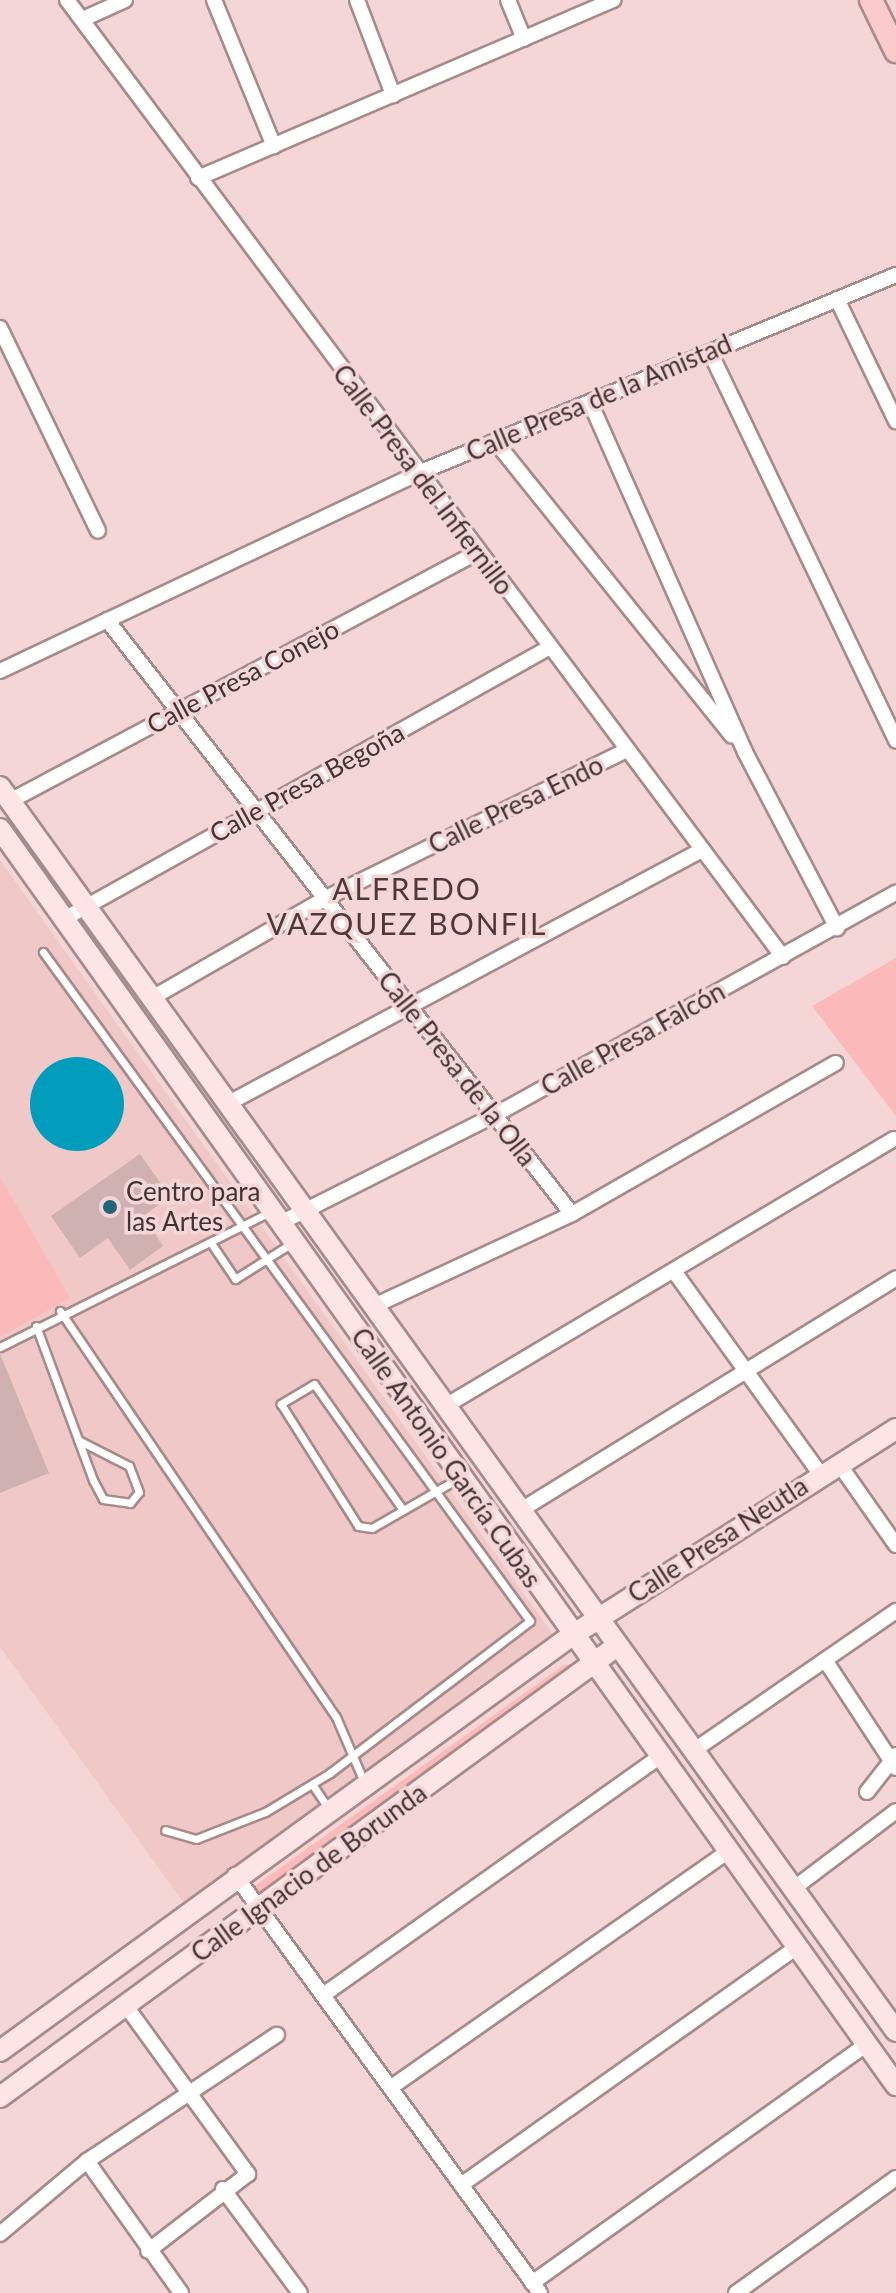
<!DOCTYPE html>
<meta charset="utf-8">
<style>
body{margin:0}
#map{position:relative;width:896px;height:2293px;overflow:hidden;background:#f5d6d6;font-family:Lato,sans-serif}
div>[style]{position:absolute}
[style*='--x']{left:calc(var(--x)*1px);top:calc(var(--y)*1px);width:calc(var(--w)*1px);rotate:calc(var(--a)*1deg)}
.built>*{inset:0;background:#efc8c7}
.green>*{inset:0;background:#fcb9b9}
.water>*{inset:0;background:#029dbc}
.round{border-radius:50%}
.building>*{inset:0;background:#ceb1b0}
.roads{filter:drop-shadow(2px 0 #a78b8b) drop-shadow(-2px 0 #a78b8b) drop-shadow(0 2px #a78b8b) drop-shadow(0 -2px #a78b8b)}
.lane>*{height:7px;margin:-3.5px;padding:0 3.5px;transform-origin:3.5px;border-radius:3.5px;background:#fff}
.street>*{height:14px;margin:-7px;padding:0 7px;transform-origin:7px;border-radius:7px;background:#fff}
.secondary>*{height:20px;margin:-10px;padding:0 10px;transform-origin:10px;border-radius:10px;background:#fde5e5}
.primary>*{height:22px;margin:-11px;padding:0 11px;transform-origin:11px;border-radius:11px;background:#fbcbcb}
.dots>*{width:22px;height:22px;translate:-50% -50%;box-sizing:border-box;border:4px solid #f5d6d6;border-radius:50%}
span{translate:-50% -50%;white-space:nowrap;text-align:center;line-height:1.15;-webkit-text-stroke:7px #f5d6d6;paint-order:stroke}
.street-label{font-size:26px;color:#403434}
.poi-label{font-size:26px;color:#403434}
.left{translate:0 -50%;text-align:left}
.quarter-label{font-size:30px;color:#4f3838;letter-spacing:2px}
</style>
<div id="map">
<div class="built">
<div style="clip-path:polygon(0 860px,554px 1636px,183px 1902px,0 1647px)"></div>
</div>
<div class="green">
<div style="clip-path:polygon(896px 958px,896px 1116px,812px 1006px)"></div>
<div style="clip-path:polygon(0 1177px,70px 1298px,0 1337px)"></div>
<div style="clip-path:polygon(577px 1663px,258px 1897px,249px 1890px,564px 1665px)"></div>
</div>
<div class="water">
<div class="round" style="left:30px;top:1057px;width:94px;height:94px"></div>
</div>
<div class="building">
<div style="clip-path:polygon(140px 1154px,170px 1197px,143px 1216px,163px 1246px,130px 1270px,108px 1238px,80px 1258px,51px 1216px)"></div>
<div style="clip-path:polygon(0 1354px,49px 1473px,0 1493px)"></div>
</div>
<div class="roads">
<div class="lane">
<div style="--x:43;--y:952;--w:827;--a:53.95"></div>
<div style="--x:530;--y:1621;--w:251;--a:142.8"></div>
<div style="--x:330;--y:1773;--w:76;--a:149"></div>
<div style="--x:265;--y:1812;--w:74;--a:158.6"></div>
<div style="--x:196;--y:1839;--w:32;--a:-164"></div>
<div style="--x:213;--y:1246;--w:40;--a:56"></div>
<div style="--x:235;--y:1279;--w:67;--a:-32.3"></div>
<div style="--x:60;--y:1311;--w:491;--a:55.8"></div>
<div style="--x:336;--y:1717;--w:71;--a:66.7"></div>
<div style="--x:36;--y:1326;--w:164;--a:69.7"></div>
<div style="--x:93;--y:1480;--w:21;--a:62"></div>
<div style="--x:103;--y:1499;--w:27;--a:8"></div>
<div style="--x:130;--y:1503;--w:14;--a:-51"></div>
<div style="--x:139;--y:1492;--w:28;--a:-111"></div>
<div style="--x:129;--y:1466;--w:57;--a:-153"></div>
<div style="--x:0;--y:1347;--w:302;--a:-26.6"></div>
<div style="--x:403;--y:1510;--w:154;--a:-125.2"></div>
<div style="--x:314;--y:1384;--w:39;--a:149"></div>
<div style="--x:281;--y:1404;--w:144;--a:57.7"></div>
<div style="--x:358;--y:1526;--w:14;--a:8"></div>
<div style="--x:372;--y:1528;--w:100;--a:-29.9"></div>
<div style="--x:312;--y:1784;--w:30;--a:56"></div>
</div>
<div class="street">
<div style="--x:67;--y:0;--w:1195;--a:53.2"></div>
<div style="--x:214;--y:0;--w:158;--a:67.7"></div>
<div style="--x:357;--y:0;--w:102;--a:69.2"></div>
<div style="--x:508;--y:0;--w:42;--a:67.7"></div>
<div style="--x:83;--y:19;--w:46;--a:-24.3"></div>
<div style="--x:198;--y:178;--w:452;--a:-23.2"></div>
<div style="--x:837;--y:299;--w:136;--a:64.2"></div>
<div style="--x:0;--y:328;--w:225;--a:64.2"></div>
<div style="--x:710;--y:352;--w:431;--a:64.4"></div>
<div style="--x:590;--y:402;--w:383;--a:66.1"></div>
<div style="--x:745;--y:752;--w:199;--a:62.4"></div>
<div style="--x:495;--y:441;--w:378;--a:51.2"></div>
<div style="--x:107;--y:620;--w:754;--a:51.95"></div>
<div style="--x:0;--y:671;--w:460;--a:-25.3"></div>
<div style="--x:416;--y:474;--w:520;--a:-22.52"></div>
<div style="--x:10;--y:801;--w:528;--a:-28.02"></div>
<div style="--x:64;--y:919;--w:557;--a:-29.23"></div>
<div style="--x:152;--y:998;--w:198;--a:-29.9"></div>
<div style="--x:324;--y:899;--w:338;--a:-26.2"></div>
<div style="--x:227;--y:1104;--w:539;--a:-28.14"></div>
<div style="--x:280;--y:1223;--w:238;--a:-26.7"></div>
<div style="--x:493;--y:1116;--w:461;--a:-29"></div>
<div style="--x:676;--y:1274;--w:246;--a:54.2"></div>
<div style="--x:374;--y:1306;--w:218;--a:-24.9"></div>
<div style="--x:572;--y:1214;--w:304;--a:-29.8"></div>
<div style="--x:447;--y:1405;--w:520;--a:-30.76"></div>
<div style="--x:839;--y:1464;--w:99;--a:54.9"></div>
<div style="--x:521;--y:1510;--w:441;--a:-31.7"></div>
<div style="--x:825;--y:1660;--w:129;--a:56.7"></div>
<div style="--x:693;--y:1751;--w:247;--a:-34.6"></div>
<div style="--x:867;--y:1792;--w:47;--a:-51.9"></div>
<div style="--x:235;--y:1875;--w:517;--a:53.88"></div>
<div style="--x:793;--y:1889;--w:129;--a:-37.1"></div>
<div style="--x:326;--y:1993;--w:407;--a:-35.3"></div>
<div style="--x:126;--y:2006;--w:208;--a:54"></div>
<div style="--x:248;--y:2174;--w:126;--a:142.4"></div>
<div style="--x:393;--y:2086;--w:408;--a:-35"></div>
<div style="--x:87;--y:2161;--w:162;--a:54.5"></div>
<div style="--x:461;--y:2185;--w:410;--a:-35.3"></div>
<div style="--x:223;--y:2189;--w:129;--a:53.5"></div>
<div style="--x:0;--y:2234;--w:114;--a:-40"></div>
<div style="--x:87;--y:2161;--w:228;--a:-33.6"></div>
<div style="--x:532;--y:2283;--w:412;--a:-35.5"></div>
<div style="--x:736;--y:2293;--w:197;--a:-35.7"></div>
</div>
<div class="secondary">
<div style="--x:0;--y:787;--w:1533;--a:54.24"></div>
<div style="--x:0;--y:829;--w:1543;--a:54.5"></div>
<div style="--x:0;--y:2051;--w:706;--a:-36.01"></div>
<div style="--x:571;--y:1636;--w:385;--a:-32.5"></div>
<div style="--x:0;--y:2097;--w:764;--a:-36.17"></div>
</div>
<div class="primary">
<div style="--x:871;--y:0;--w:57;--a:63.9"></div>
</div>
</div>
<div class="dots">
<div style="left:110px;top:1207px;background:#267"></div>
</div>
<div class="street-label">
<span style="left:599px;top:398px;rotate:-23deg">Calle Presa de la Amistad</span>
<span style="left:423px;top:480px;rotate:53deg">Calle Presa del Infiernillo</span>
<span style="left:243px;top:677px;rotate:-28deg">Calle Presa Conejo</span>
<span style="left:307px;top:783px;rotate:-29deg">Calle Presa Begoña</span>
<span style="left:516px;top:805px;rotate:-26deg">Calle Presa Endo</span>
<span style="left:633px;top:1039px;rotate:-29deg">Calle Presa Falcón</span>
<span style="left:457px;top:1069px;rotate:52deg">Calle Presa de la Olla</span>
<span style="left:446px;top:1458px;rotate:55deg">Calle Antonio García Cubas</span>
<span style="left:718px;top:1540px;rotate:-33deg">Calle Presa Neutla</span>
<span style="left:309px;top:1873px;rotate:-36deg">Calle Ignacio de Borunda</span>
</div>
<div class="poi-label">
<span class="left" style="left:126px;top:1207px">Centro para<br>las Artes</span>
</div>
<div class="quarter-label">
<span style="left:407px;top:905px">ALFREDO<br>VAZQUEZ BONFIL</span>
</div>
</div>
